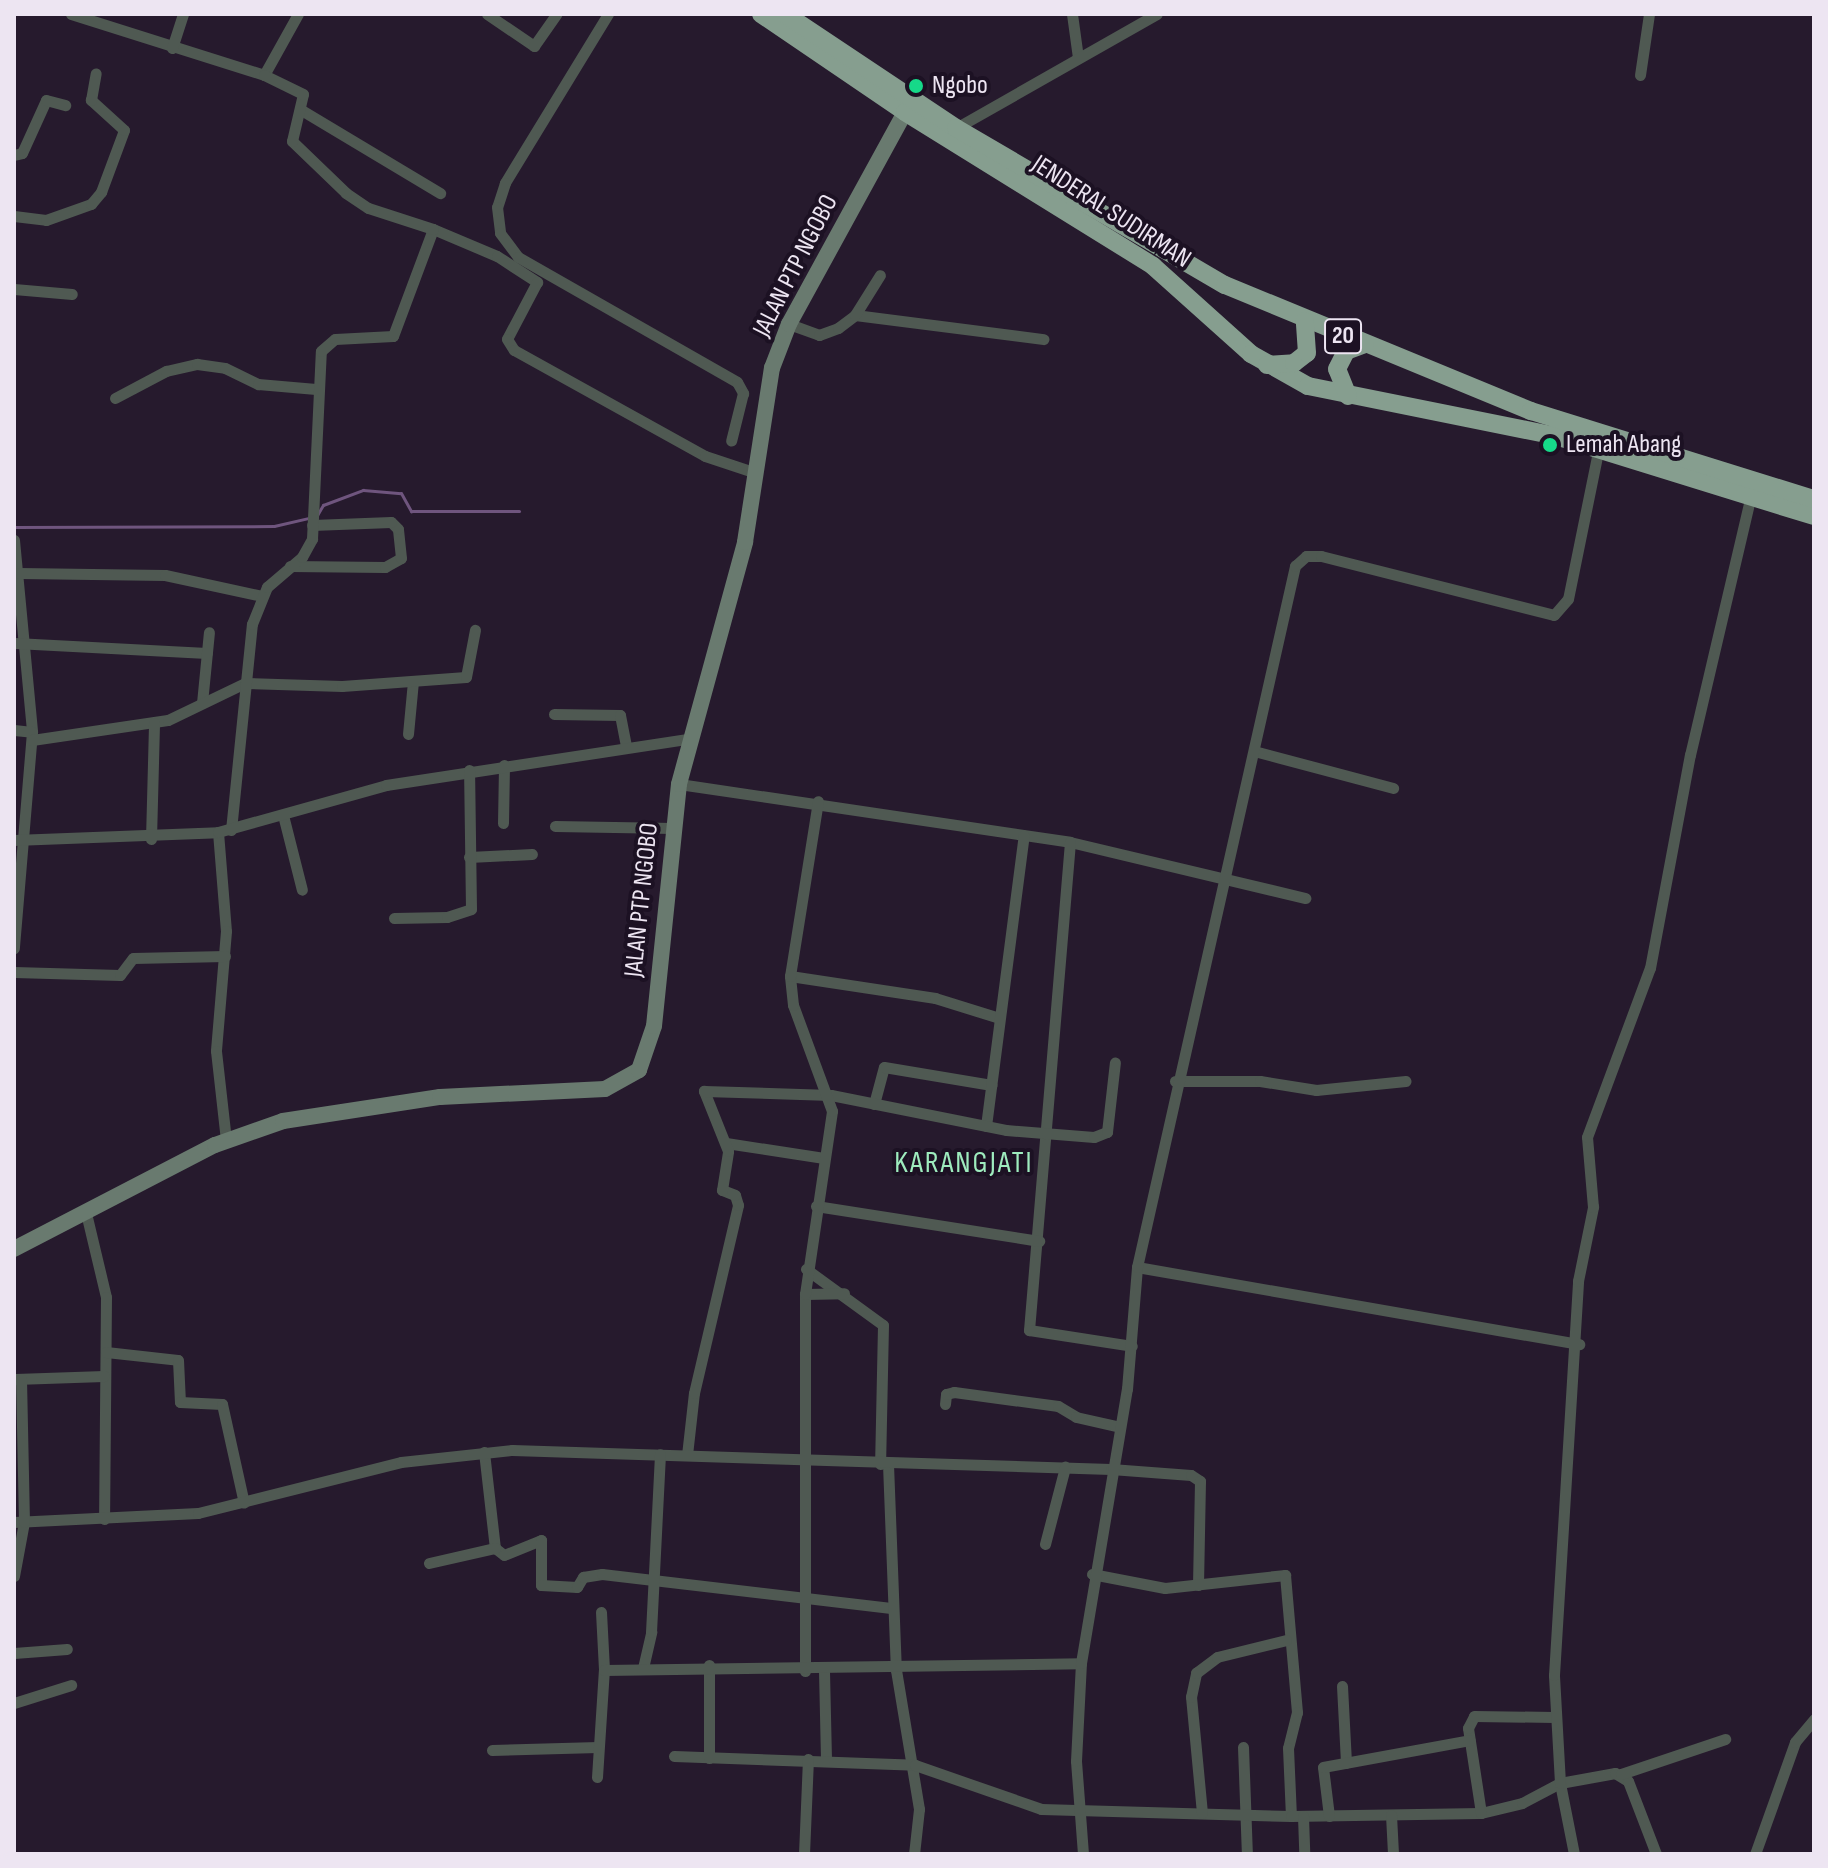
<!DOCTYPE html>
<style>
body{margin:0}
#map{position:relative;width:1828px;height:1868px;overflow:hidden;background:#261a2d;font-family:"Sofia Sans Condensed",sans-serif}
div>[style]{position:absolute}
[style*='--x']{left:calc(var(--x)*1px);top:calc(var(--y)*1px);width:calc(var(--w)*1px);rotate:calc(var(--a)*1deg)}
.stream>*{height:3px;margin:-1.5px;padding:0 1.5px;transform-origin:1.5px;border-radius:1.5px;background:#6f557e}
.minor>*{height:11px;margin:-5.5px;padding:0 5.5px;transform-origin:5.5px;border-radius:5.5px;background:#4f5952}
.secondary>*{height:16px;margin:-8px;padding:0 8px;transform-origin:8px;border-radius:8px;background:#697a6f}
.trunk>*{height:18px;margin:-9px;padding:0 9px;transform-origin:9px;border-radius:9px;background:#869e8f}
.dots>*{width:22px;height:22px;translate:-50% -50%;box-sizing:border-box;border:4px solid #1c1123;border-radius:50%}
span{translate:-50% -50%;white-space:nowrap;text-align:center;line-height:1.15;-webkit-text-stroke:8px #1c1123;paint-order:stroke}
.shield-label span{padding:2px 6px;background:#1c1123;border:2px solid;border-radius:6px;-webkit-text-stroke-width:0}
.shield-label{font-size:24px;color:#ede5f2;font-weight:700}
.poi-label{font-size:26px;color:#ede5f2}
.left{translate:0 -50%;text-align:left}
.street-label{font-size:26px;color:#ede5f2}
.quarter-label{font-size:30px;color:#9eecbe;letter-spacing:2px}
.frame{position:absolute;inset:0;border:16px solid #ede5f2;pointer-events:none}
</style>
<div id="map">
<div class="stream">
<div style="--x:316;--y:517;--w:14;--a:-60"></div>
<div style="--x:323;--y:505;--w:43;--a:-20.6"></div>
<div style="--x:363;--y:490;--w:38;--a:5"></div>
<div style="--x:401;--y:493;--w:21;--a:61"></div>
<div style="--x:411;--y:511;--w:108;--a:0"></div>
<div style="--x:14;--y:527;--w:260;--a:-0.2"></div>
<div style="--x:274;--y:526;--w:36;--a:-13"></div>
</div>
<div class="minor">
<div style="--x:71;--y:14;--w:202;--a:17.5"></div>
<div style="--x:264;--y:75;--w:70;--a:-60.9"></div>
<div style="--x:487;--y:14;--w:57;--a:34.2"></div>
<div style="--x:534;--y:46;--w:39;--a:-55"></div>
<div style="--x:608;--y:14;--w:198;--a:121.4"></div>
<div style="--x:505;--y:183;--w:25;--a:108"></div>
<div style="--x:497;--y:207;--w:26;--a:83"></div>
<div style="--x:500;--y:233;--w:30;--a:53"></div>
<div style="--x:518;--y:257;--w:252;--a:29.7"></div>
<div style="--x:737;--y:382;--w:13;--a:61"></div>
<div style="--x:743;--y:393;--w:49;--a:104"></div>
<div style="--x:1072;--y:14;--w:44;--a:82.2"></div>
<div style="--x:172;--y:48;--w:36;--a:-72"></div>
<div style="--x:1640;--y:75;--w:62;--a:-81.6"></div>
<div style="--x:303;--y:111;--w:160;--a:30.9"></div>
<div style="--x:956;--y:128;--w:231;--a:-29.6"></div>
<div style="--x:14;--y:155;--w:8;--a:-14"></div>
<div style="--x:22;--y:153;--w:58;--a:-65.6"></div>
<div style="--x:46;--y:100;--w:20;--a:15"></div>
<div style="--x:14;--y:216;--w:32;--a:7"></div>
<div style="--x:46;--y:220;--w:48;--a:-19.6"></div>
<div style="--x:91;--y:204;--w:16;--a:-50"></div>
<div style="--x:101;--y:192;--w:66;--a:-69.6"></div>
<div style="--x:124;--y:130;--w:45;--a:-137.7"></div>
<div style="--x:91;--y:100;--w:27;--a:-80"></div>
<div style="--x:433;--y:229;--w:69;--a:22.9"></div>
<div style="--x:497;--y:256;--w:48;--a:33"></div>
<div style="--x:537;--y:282;--w:64;--a:117.8"></div>
<div style="--x:507;--y:339;--w:13;--a:58"></div>
<div style="--x:514;--y:350;--w:218;--a:29"></div>
<div style="--x:705;--y:456;--w:54;--a:18.4"></div>
<div style="--x:14;--y:289;--w:58;--a:4.9"></div>
<div style="--x:855;--y:315;--w:190;--a:7.3"></div>
<div style="--x:789;--y:324;--w:32;--a:20"></div>
<div style="--x:819;--y:335;--w:20;--a:-20"></div>
<div style="--x:838;--y:328;--w:21;--a:-37"></div>
<div style="--x:855;--y:315;--w:47;--a:-58"></div>
<div style="--x:115;--y:398;--w:58;--a:-27.9"></div>
<div style="--x:166;--y:371;--w:32;--a:-13"></div>
<div style="--x:197;--y:364;--w:28;--a:8"></div>
<div style="--x:225;--y:368;--w:37;--a:26"></div>
<div style="--x:258;--y:384;--w:58;--a:4.9"></div>
<div style="--x:14;--y:540;--w:193;--a:84.6"></div>
<div style="--x:32;--y:732;--w:217;--a:94.8"></div>
<div style="--x:290;--y:566;--w:95;--a:0.6"></div>
<div style="--x:385;--y:567;--w:18;--a:-29"></div>
<div style="--x:401;--y:558;--w:29;--a:-96"></div>
<div style="--x:398;--y:529;--w:10;--a:-135"></div>
<div style="--x:391;--y:522;--w:79;--a:177.8"></div>
<div style="--x:19;--y:573;--w:146;--a:0.8"></div>
<div style="--x:165;--y:575;--w:99;--a:12.2"></div>
<div style="--x:15;--y:643;--w:192;--a:3"></div>
<div style="--x:202;--y:703;--w:71;--a:-84.4"></div>
<div style="--x:554;--y:714;--w:66;--a:0.9"></div>
<div style="--x:620;--y:715;--w:32;--a:79"></div>
<div style="--x:14;--y:730;--w:18;--a:6"></div>
<div style="--x:408;--y:734;--w:53;--a:-84.6"></div>
<div style="--x:32;--y:740;--w:137;--a:-8.4"></div>
<div style="--x:168;--y:720;--w:85;--a:-25.7"></div>
<div style="--x:245;--y:683;--w:97;--a:1.8"></div>
<div style="--x:342;--y:686;--w:124;--a:-4.2"></div>
<div style="--x:466;--y:677;--w:48;--a:-79.2"></div>
<div style="--x:1254;--y:751;--w:144;--a:14.9"></div>
<div style="--x:679;--y:784;--w:395;--a:8.4"></div>
<div style="--x:1070;--y:842;--w:242;--a:13.4"></div>
<div style="--x:283;--y:815;--w:77;--a:75.8"></div>
<div style="--x:503;--y:823;--w:58;--a:-89"></div>
<div style="--x:555;--y:826;--w:118;--a:1"></div>
<div style="--x:231;--y:830;--w:207;--a:-84.2"></div>
<div style="--x:252;--y:624;--w:40;--a:-68"></div>
<div style="--x:267;--y:587;--w:46;--a:-40.6"></div>
<div style="--x:302;--y:557;--w:21;--a:-61"></div>
<div style="--x:312;--y:539;--w:188;--a:-87.3"></div>
<div style="--x:321;--y:351;--w:18;--a:-41"></div>
<div style="--x:335;--y:339;--w:58;--a:-3"></div>
<div style="--x:393;--y:336;--w:114;--a:-69.5"></div>
<div style="--x:433;--y:229;--w:68;--a:-162.1"></div>
<div style="--x:368;--y:208;--w:27;--a:-146"></div>
<div style="--x:346;--y:193;--w:75;--a:-136.1"></div>
<div style="--x:292;--y:141;--w:48;--a:-76.8"></div>
<div style="--x:303;--y:94;--w:43;--a:-154"></div>
<div style="--x:218;--y:832;--w:99;--a:85.4"></div>
<div style="--x:226;--y:931;--w:120;--a:94.8"></div>
<div style="--x:216;--y:1051;--w:90;--a:83.6"></div>
<div style="--x:151;--y:839;--w:116;--a:-88.5"></div>
<div style="--x:14;--y:840;--w:204;--a:-2.2"></div>
<div style="--x:218;--y:832;--w:174;--a:-15.6"></div>
<div style="--x:386;--y:785;--w:305;--a:-8.7"></div>
<div style="--x:1070;--y:842;--w:490;--a:94.8"></div>
<div style="--x:1029;--y:1330;--w:104;--a:8.8"></div>
<div style="--x:469;--y:857;--w:63;--a:-2.7"></div>
<div style="--x:394;--y:918;--w:53;--a:-1.1"></div>
<div style="--x:447;--y:917;--w:25;--a:-18"></div>
<div style="--x:471;--y:909;--w:139;--a:-90.8"></div>
<div style="--x:14;--y:972;--w:106;--a:1.6"></div>
<div style="--x:120;--y:975;--w:21;--a:-53"></div>
<div style="--x:133;--y:958;--w:92;--a:-1.2"></div>
<div style="--x:790;--y:976;--w:147;--a:8.6"></div>
<div style="--x:935;--y:998;--w:64;--a:17.3"></div>
<div style="--x:1175;--y:1081;--w:85;--a:0"></div>
<div style="--x:1260;--y:1081;--w:57;--a:9.1"></div>
<div style="--x:1316;--y:1090;--w:90;--a:-5.7"></div>
<div style="--x:874;--y:1104;--w:38;--a:-75"></div>
<div style="--x:884;--y:1067;--w:109;--a:9.5"></div>
<div style="--x:986;--y:1126;--w:293;--a:-82.6"></div>
<div style="--x:726;--y:1143;--w:99;--a:8.7"></div>
<div style="--x:816;--y:1206;--w:226;--a:8.9"></div>
<div style="--x:86;--y:1213;--w:86;--a:76.6"></div>
<div style="--x:106;--y:1297;--w:222;--a:90.5"></div>
<div style="--x:1137;--y:1267;--w:449;--a:9.9"></div>
<div style="--x:806;--y:1269;--w:95;--a:36"></div>
<div style="--x:883;--y:1325;--w:139;--a:91.2"></div>
<div style="--x:805;--y:1294;--w:39;--a:-1"></div>
<div style="--x:106;--y:1352;--w:72;--a:6.3"></div>
<div style="--x:178;--y:1360;--w:42;--a:87.3"></div>
<div style="--x:180;--y:1402;--w:42;--a:2.7"></div>
<div style="--x:222;--y:1404;--w:101;--a:77.5"></div>
<div style="--x:15;--y:1379;--w:89;--a:-1.9"></div>
<div style="--x:945;--y:1404;--w:10;--a:-84"></div>
<div style="--x:946;--y:1394;--w:8;--a:-14"></div>
<div style="--x:954;--y:1392;--w:105;--a:7.7"></div>
<div style="--x:1058;--y:1406;--w:21;--a:31"></div>
<div style="--x:1076;--y:1417;--w:45;--a:12.8"></div>
<div style="--x:484;--y:1452;--w:97;--a:83.5"></div>
<div style="--x:495;--y:1548;--w:11;--a:38"></div>
<div style="--x:504;--y:1555;--w:40;--a:-22"></div>
<div style="--x:541;--y:1540;--w:45;--a:90"></div>
<div style="--x:541;--y:1585;--w:36;--a:3"></div>
<div style="--x:577;--y:1587;--w:12;--a:-59"></div>
<div style="--x:583;--y:1577;--w:19;--a:-9"></div>
<div style="--x:602;--y:1574;--w:293;--a:6.7"></div>
<div style="--x:687;--y:1455;--w:62;--a:-83.6"></div>
<div style="--x:694;--y:1393;--w:193;--a:-76.8"></div>
<div style="--x:738;--y:1205;--w:10;--a:-107"></div>
<div style="--x:735;--y:1195;--w:14;--a:-159"></div>
<div style="--x:722;--y:1190;--w:39;--a:-81"></div>
<div style="--x:728;--y:1151;--w:65;--a:-111.8"></div>
<div style="--x:704;--y:1091;--w:127;--a:1.8"></div>
<div style="--x:831;--y:1095;--w:178;--a:11.3"></div>
<div style="--x:1006;--y:1130;--w:88;--a:4.5"></div>
<div style="--x:1094;--y:1137;--w:14;--a:-21"></div>
<div style="--x:1107;--y:1132;--w:70;--a:-83.5"></div>
<div style="--x:888;--y:1464;--w:206;--a:87.8"></div>
<div style="--x:896;--y:1670;--w:141;--a:80.6"></div>
<div style="--x:919;--y:1809;--w:45;--a:96.3"></div>
<div style="--x:14;--y:1522;--w:184;--a:-2.8"></div>
<div style="--x:198;--y:1513;--w:209;--a:-14.1"></div>
<div style="--x:401;--y:1462;--w:112;--a:-6.2"></div>
<div style="--x:512;--y:1450;--w:599;--a:1.82"></div>
<div style="--x:1111;--y:1469;--w:80;--a:4.3"></div>
<div style="--x:1191;--y:1475;--w:11;--a:34"></div>
<div style="--x:1200;--y:1481;--w:104;--a:91.1"></div>
<div style="--x:1045;--y:1544;--w:80;--a:-75.4"></div>
<div style="--x:429;--y:1563;--w:68;--a:-12.8"></div>
<div style="--x:1092;--y:1574;--w:74;--a:10.9"></div>
<div style="--x:1165;--y:1588;--w:121;--a:-6.2"></div>
<div style="--x:1285;--y:1575;--w:138;--a:85"></div>
<div style="--x:1297;--y:1712;--w:37;--a:104"></div>
<div style="--x:1288;--y:1748;--w:68;--a:87.5"></div>
<div style="--x:14;--y:1576;--w:55;--a:-79.5"></div>
<div style="--x:24;--y:1522;--w:143;--a:-91.2"></div>
<div style="--x:601;--y:1612;--w:58;--a:87"></div>
<div style="--x:14;--y:1653;--w:53;--a:-4.3"></div>
<div style="--x:643;--y:1668;--w:37;--a:-77"></div>
<div style="--x:651;--y:1632;--w:178;--a:-87.1"></div>
<div style="--x:805;--y:1671;--w:377;--a:-90"></div>
<div style="--x:805;--y:1294;--w:185;--a:-81.6"></div>
<div style="--x:832;--y:1111;--w:113;--a:-110.2"></div>
<div style="--x:793;--y:1005;--w:29;--a:-96"></div>
<div style="--x:790;--y:976;--w:177;--a:-80.9"></div>
<div style="--x:824;--y:1671;--w:87;--a:88.7"></div>
<div style="--x:1342;--y:1686;--w:77;--a:87"></div>
<div style="--x:14;--y:1703;--w:60;--a:-17.5"></div>
<div style="--x:1243;--y:1747;--w:107;--a:87.9"></div>
<div style="--x:492;--y:1750;--w:106;--a:-1.6"></div>
<div style="--x:674;--y:1756;--w:241;--a:2.1"></div>
<div style="--x:915;--y:1765;--w:133;--a:19.2"></div>
<div style="--x:1041;--y:1809;--w:250;--a:1.6"></div>
<div style="--x:1291;--y:1816;--w:190;--a:-0.9"></div>
<div style="--x:1481;--y:1813;--w:42;--a:-13.7"></div>
<div style="--x:1522;--y:1803;--w:43;--a:-27.8"></div>
<div style="--x:1560;--y:1783;--w:56;--a:-10.3"></div>
<div style="--x:1615;--y:1773;--w:15;--a:32"></div>
<div style="--x:1628;--y:1781;--w:78;--a:69"></div>
<div style="--x:709;--y:1758;--w:93;--a:-90"></div>
<div style="--x:1621;--y:1774;--w:110;--a:-18.6"></div>
<div style="--x:597;--y:1777;--w:107;--a:-86.3"></div>
<div style="--x:604;--y:1670;--w:477;--a:-0.8"></div>
<div style="--x:1202;--y:1813;--w:117;--a:-95.4"></div>
<div style="--x:1191;--y:1697;--w:25;--a:-78"></div>
<div style="--x:1196;--y:1673;--w:26;--a:-37"></div>
<div style="--x:1217;--y:1657;--w:71;--a:-13.8"></div>
<div style="--x:1481;--y:1813;--w:86;--a:-98.7"></div>
<div style="--x:1468;--y:1728;--w:13;--a:-63"></div>
<div style="--x:1474;--y:1716;--w:80;--a:0.7"></div>
<div style="--x:1391;--y:1815;--w:39;--a:87"></div>
<div style="--x:1303;--y:1816;--w:38;--a:88"></div>
<div style="--x:1329;--y:1816;--w:49;--a:-97"></div>
<div style="--x:1323;--y:1767;--w:149;--a:-10.4"></div>
<div style="--x:804;--y:1854;--w:95;--a:-87.6"></div>
<div style="--x:1083;--y:1854;--w:93;--a:-94.3"></div>
<div style="--x:1076;--y:1761;--w:98;--a:-87.1"></div>
<div style="--x:1081;--y:1663;--w:278;--a:-80.5"></div>
<div style="--x:1127;--y:1389;--w:122;--a:-85.3"></div>
<div style="--x:1137;--y:1267;--w:719;--a:-77.3"></div>
<div style="--x:1295;--y:566;--w:15;--a:-42"></div>
<div style="--x:1306;--y:556;--w:15;--a:0"></div>
<div style="--x:1321;--y:556;--w:240;--a:14.2"></div>
<div style="--x:1554;--y:615;--w:21;--a:-49"></div>
<div style="--x:1568;--y:599;--w:151;--a:-78.5"></div>
<div style="--x:1574;--y:1854;--w:72;--a:-101.2"></div>
<div style="--x:1560;--y:1783;--w:108;--a:-93.2"></div>
<div style="--x:1554;--y:1675;--w:395;--a:-86.5"></div>
<div style="--x:1578;--y:1281;--w:76;--a:-78.5"></div>
<div style="--x:1593;--y:1207;--w:70;--a:-94.9"></div>
<div style="--x:1587;--y:1137;--w:180;--a:-69.6"></div>
<div style="--x:1650;--y:968;--w:217;--a:-79.4"></div>
<div style="--x:1690;--y:755;--w:262;--a:-76.8"></div>
<div style="--x:1755;--y:1854;--w:119;--a:-70.3"></div>
<div style="--x:1795;--y:1742;--w:30;--a:-50"></div>
</div>
<div class="secondary">
<div style="--x:14;--y:1249;--w:226;--a:-27.4"></div>
<div style="--x:215;--y:1145;--w:72;--a:-19.4"></div>
<div style="--x:283;--y:1121;--w:159;--a:-8.7"></div>
<div style="--x:440;--y:1097;--w:165;--a:-2.8"></div>
<div style="--x:605;--y:1089;--w:39;--a:-29"></div>
<div style="--x:639;--y:1070;--w:46;--a:-71.2"></div>
<div style="--x:654;--y:1026;--w:243;--a:-84.1"></div>
<div style="--x:679;--y:784;--w:251;--a:-74.7"></div>
<div style="--x:745;--y:542;--w:176;--a:-81.2"></div>
<div style="--x:772;--y:368;--w:47;--a:-68.9"></div>
<div style="--x:789;--y:324;--w:242;--a:-61.3"></div>
</div>
<div class="trunk">
<div style="--x:761;--y:14;--w:174;--a:34.2"></div>
<div style="--x:905;--y:112;--w:292;--a:31.8"></div>
<div style="--x:1153;--y:266;--w:132;--a:41.9"></div>
<div style="--x:1251;--y:354;--w:65;--a:29.3"></div>
<div style="--x:1308;--y:386;--w:249;--a:11.4"></div>
<div style="--x:1552;--y:435;--w:274;--a:17.2"></div>
<div style="--x:785;--y:14;--w:206;--a:33.7"></div>
<div style="--x:956;--y:128;--w:311;--a:30.3"></div>
<div style="--x:1225;--y:285;--w:331;--a:22.4"></div>
<div style="--x:1531;--y:411;--w:296;--a:17.3"></div>
<div style="--x:1267;--y:365;--w:27;--a:-4"></div>
<div style="--x:1294;--y:363;--w:16;--a:-38"></div>
<div style="--x:1307;--y:353;--w:32;--a:-94"></div>
<div style="--x:1348;--y:396;--w:29;--a:-112"></div>
<div style="--x:1337;--y:369;--w:20;--a:-63"></div>
<div style="--x:1346;--y:351;--w:20;--a:-20"></div>
</div>
<div class="dots">
<div style="left:916px;top:86px;background:#16d989"></div>
<div style="left:1550px;top:445px;background:#16d989"></div>
</div>
<div class="shield-label">
<span style="left:1343px;top:336px">20</span>
</div>
<div class="poi-label">
<span class="left" style="left:932px;top:86px">Ngobo</span>
<span class="left" style="left:1566px;top:445px">Lemah Abang</span>
</div>
<div class="street-label">
<span style="left:1111px;top:212px;rotate:33deg">JENDERAL SUDIRMAN</span>
<span style="left:796px;top:266px;rotate:-63deg">JALAN PTP NGOBO</span>
<span style="left:642px;top:900px;rotate:-84deg">JALAN PTP NGOBO</span>
</div>
<div class="quarter-label">
<span style="left:964px;top:1163px">KARANGJATI</span>
</div>
<div class="frame"></div>
</div>
